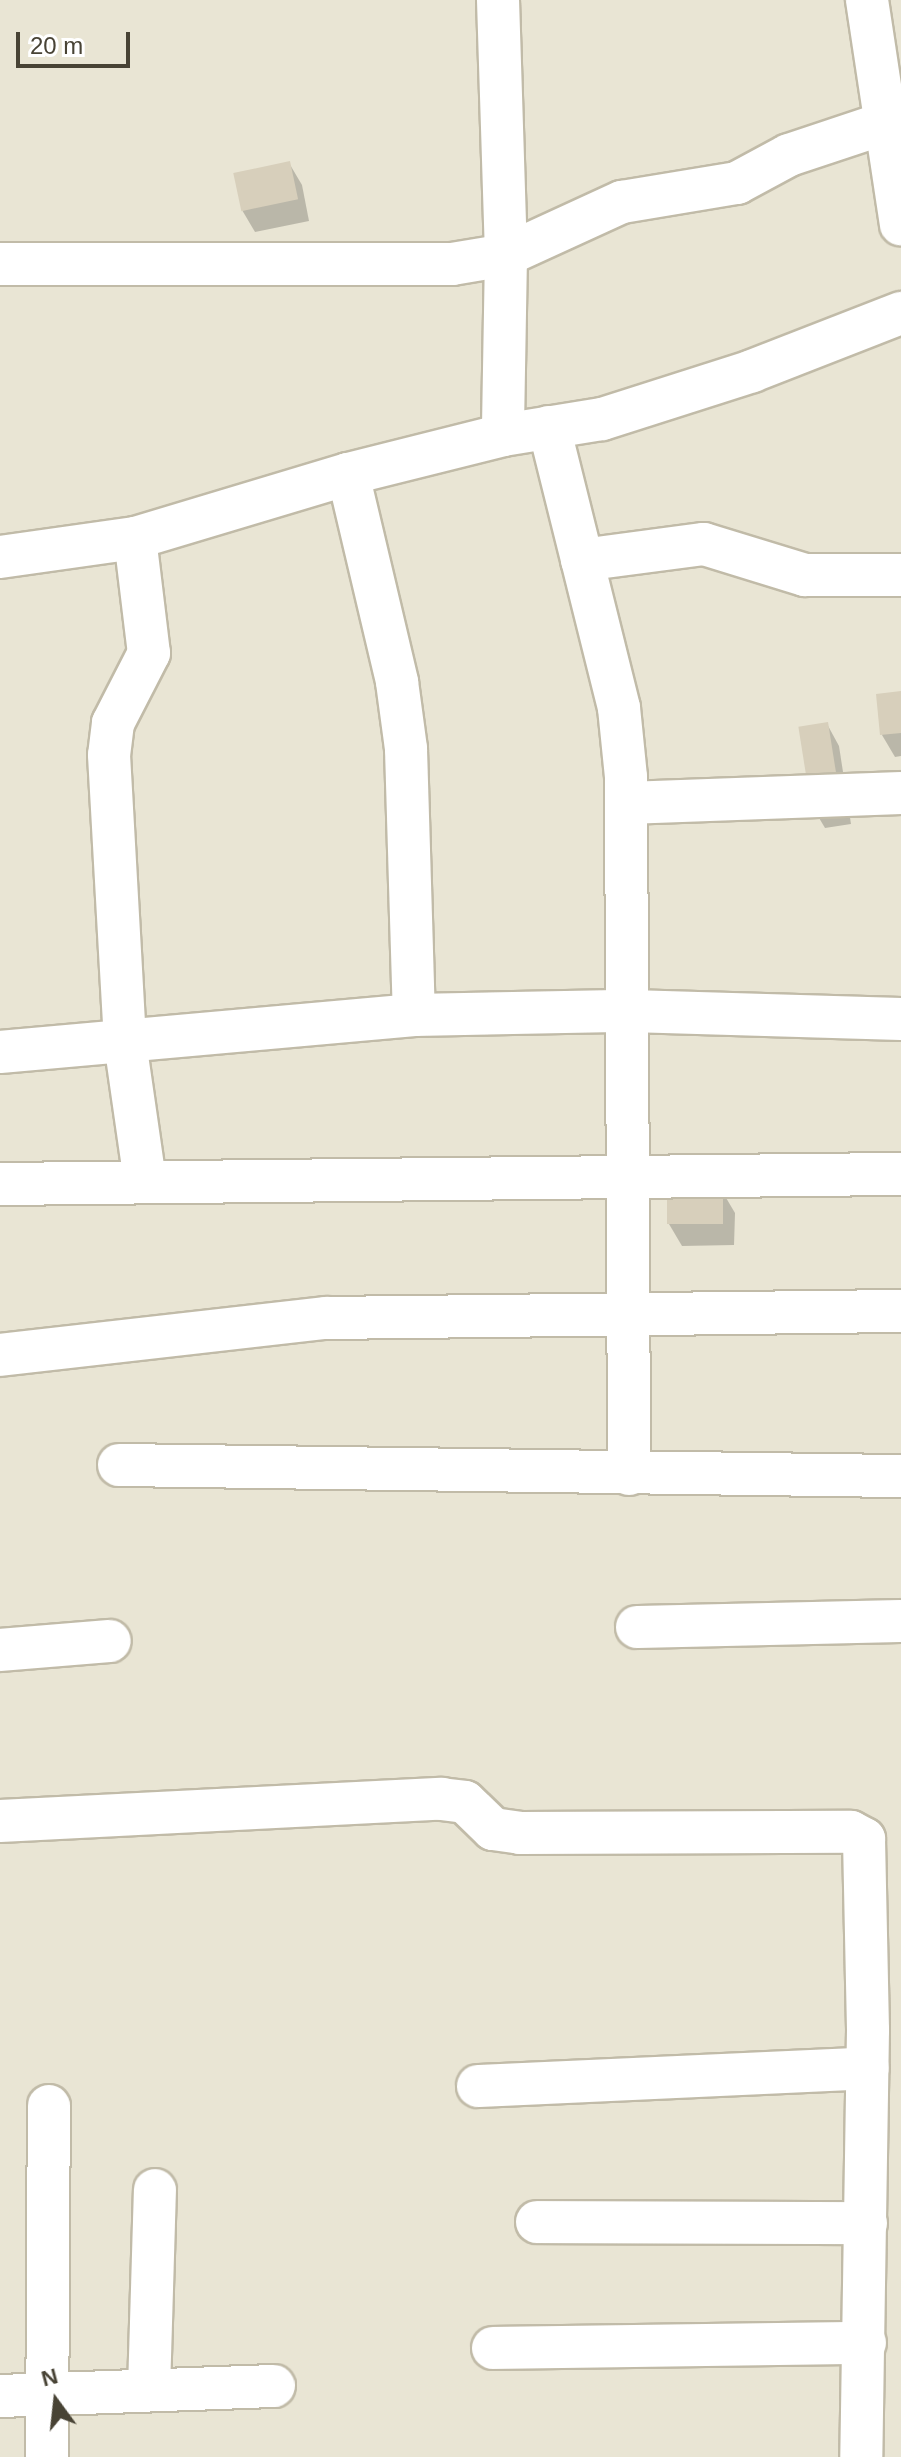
<!DOCTYPE html>
<style>
body{margin:0}
#map{position:relative;width:901px;height:2457px;overflow:hidden;background:#f4f2e6;font-family:Helvetica,sans-serif}
div>[style]{position:absolute}
[style*='--x']{left:calc(var(--x)*1px);top:calc(var(--y)*1px);width:calc(var(--w)*1px);rotate:calc(var(--a)*1deg)}
.residential>*{inset:0;background:#e9e5d4;transform-origin:0 0}
.shadow>*{inset:0;background:#0003}
.building>*{inset:0;background:#d7cfbb;transform-origin:0 0}
.roads{filter:drop-shadow(2px 0 #c1bba8) drop-shadow(-2px 0 #c1bba8) drop-shadow(0 2px #c1bba8) drop-shadow(0 -2px #c1bba8)}
.street>*{height:42px;margin:-21px;padding:0 21px;transform-origin:21px;border-radius:21px;background:#fff}
span{translate:-50% -50%;white-space:nowrap;text-align:center;line-height:1.15;-webkit-text-stroke:6px #fff;paint-order:stroke}
.north{position:absolute;left:16px;top:2361px;width:80px;height:80px;-webkit-text-stroke:6px #fff;paint-order:stroke;rotate:345deg;font-size:22px;font-weight:700;line-height:32px;text-align:center;color:#484335}
.north::after{content:'';display:block;margin:auto;width:28px;height:36px;background:#484335;clip-path:polygon(50% 0,100% 100%,50% 72%,0 100%)}
.scale{position:absolute;left:16px;top:32px;width:114px;height:36px;box-sizing:border-box;border:4px solid #484335;border-top:0;padding-left:10px;font-size:24px;line-height:28px;white-space:nowrap;color:#484335;-webkit-text-stroke:6px #fff;paint-order:stroke}
</style>
<div id="map">
<div class="residential">
<div style="left:0;top:0;width:901px;height:2457px"></div>
</div>
<div class="shadow">
<div style="clip-path:polygon(289px 163px,302px 185px,309px 221px,255px 232px,242px 210px)"></div>
<div style="clip-path:polygon(901px 693px,901px 756px,895px 757px,882px 735px)"></div>
<div style="clip-path:polygon(827px 724px,839px 746px,851px 824px,825px 828px,812px 806px)"></div>
<div style="clip-path:polygon(722px 1191px,735px 1213px,734px 1245px,682px 1246px,669px 1224px)"></div>
</div>
<div class="building">
<div style="left:290px;top:161px;width:39px;height:58px;rotate:78deg"></div>
<div style="clip-path:polygon(901px 691px,901px 733px,880px 735px,876px 694px)"></div>
<div style="left:828px;top:722px;width:81px;height:30px;rotate:81deg"></div>
<div style="left:667px;top:1189px;width:56px;height:35px"></div>
</div>
<div class="roads">
<div class="street">
<div style="--x:498;--y:0;--w:255;--a:88.2"></div>
<div style="--x:506;--y:255;--w:180;--a:91"></div>
<div style="--x:867;--y:0;--w:227;--a:81.4"></div>
<div style="--x:0;--y:264;--w:452;--a:0"></div>
<div style="--x:452;--y:264;--w:55;--a:-9.5"></div>
<div style="--x:506;--y:255;--w:128;--a:-24.6"></div>
<div style="--x:622;--y:202;--w:117;--a:-9.4"></div>
<div style="--x:737;--y:183;--w:59;--a:-28.3"></div>
<div style="--x:789;--y:155;--w:101;--a:-18.4"></div>
<div style="--x:549;--y:427;--w:290;--a:76"></div>
<div style="--x:619;--y:708;--w:69;--a:84.2"></div>
<div style="--x:626;--y:777;--w:697;--a:89.75"></div>
<div style="--x:348;--y:474;--w:214;--a:76.7"></div>
<div style="--x:397;--y:682;--w:68;--a:82.3"></div>
<div style="--x:406;--y:749;--w:266;--a:88.3"></div>
<div style="--x:135;--y:538;--w:116;--a:83.1"></div>
<div style="--x:149;--y:653;--w:79;--a:117.2"></div>
<div style="--x:113;--y:723;--w:32;--a:97"></div>
<div style="--x:109;--y:755;--w:287;--a:86.8"></div>
<div style="--x:125;--y:1042;--w:140;--a:81.8"></div>
<div style="--x:0;--y:557;--w:136;--a:-8"></div>
<div style="--x:135;--y:538;--w:222;--a:-16.7"></div>
<div style="--x:348;--y:474;--w:160;--a:-14.1"></div>
<div style="--x:503;--y:435;--w:100;--a:-9.2"></div>
<div style="--x:602;--y:419;--w:157;--a:-17.7"></div>
<div style="--x:752;--y:371;--w:160;--a:-21.3"></div>
<div style="--x:582;--y:560;--w:123;--a:-7.5"></div>
<div style="--x:704;--y:544;--w:106;--a:17.1"></div>
<div style="--x:805;--y:575;--w:96;--a:0"></div>
<div style="--x:627;--y:803;--w:274;--a:-2.1"></div>
<div style="--x:0;--y:1052;--w:416;--a:-5.1"></div>
<div style="--x:414;--y:1015;--w:216;--a:-1.1"></div>
<div style="--x:630;--y:1011;--w:271;--a:1.7"></div>
<div style="--x:0;--y:1184;--w:901;--a:-0.64"></div>
<div style="--x:0;--y:1355;--w:328;--a:-6.5"></div>
<div style="--x:326;--y:1318;--w:575;--a:-0.7"></div>
<div style="--x:119;--y:1465;--w:782;--a:0.81"></div>
<div style="--x:637;--y:1627;--w:264;--a:-1.3"></div>
<div style="--x:0;--y:1650;--w:110;--a:-4.7"></div>
<div style="--x:0;--y:1821;--w:442;--a:-2.9"></div>
<div style="--x:441;--y:1799;--w:24;--a:7"></div>
<div style="--x:465;--y:1802;--w:39;--a:44"></div>
<div style="--x:493;--y:1829;--w:27;--a:8"></div>
<div style="--x:520;--y:1833;--w:331;--a:-0.2"></div>
<div style="--x:851;--y:1832;--w:15;--a:28"></div>
<div style="--x:864;--y:1839;--w:191;--a:88.8"></div>
<div style="--x:868;--y:2030;--w:427;--a:90.9"></div>
<div style="--x:478;--y:2086;--w:390;--a:-2.6"></div>
<div style="--x:537;--y:2222;--w:329;--a:0.2"></div>
<div style="--x:493;--y:2348;--w:372;--a:-0.8"></div>
<div style="--x:149;--y:2390;--w:200;--a:-88.3"></div>
<div style="--x:0;--y:2396;--w:274;--a:-2.1"></div>
<div style="--x:47;--y:2457;--w:351;--a:-89.7"></div>
</div>
</div>
<div class="north">N</div>
<div class="scale">20 m</div>
</div>
